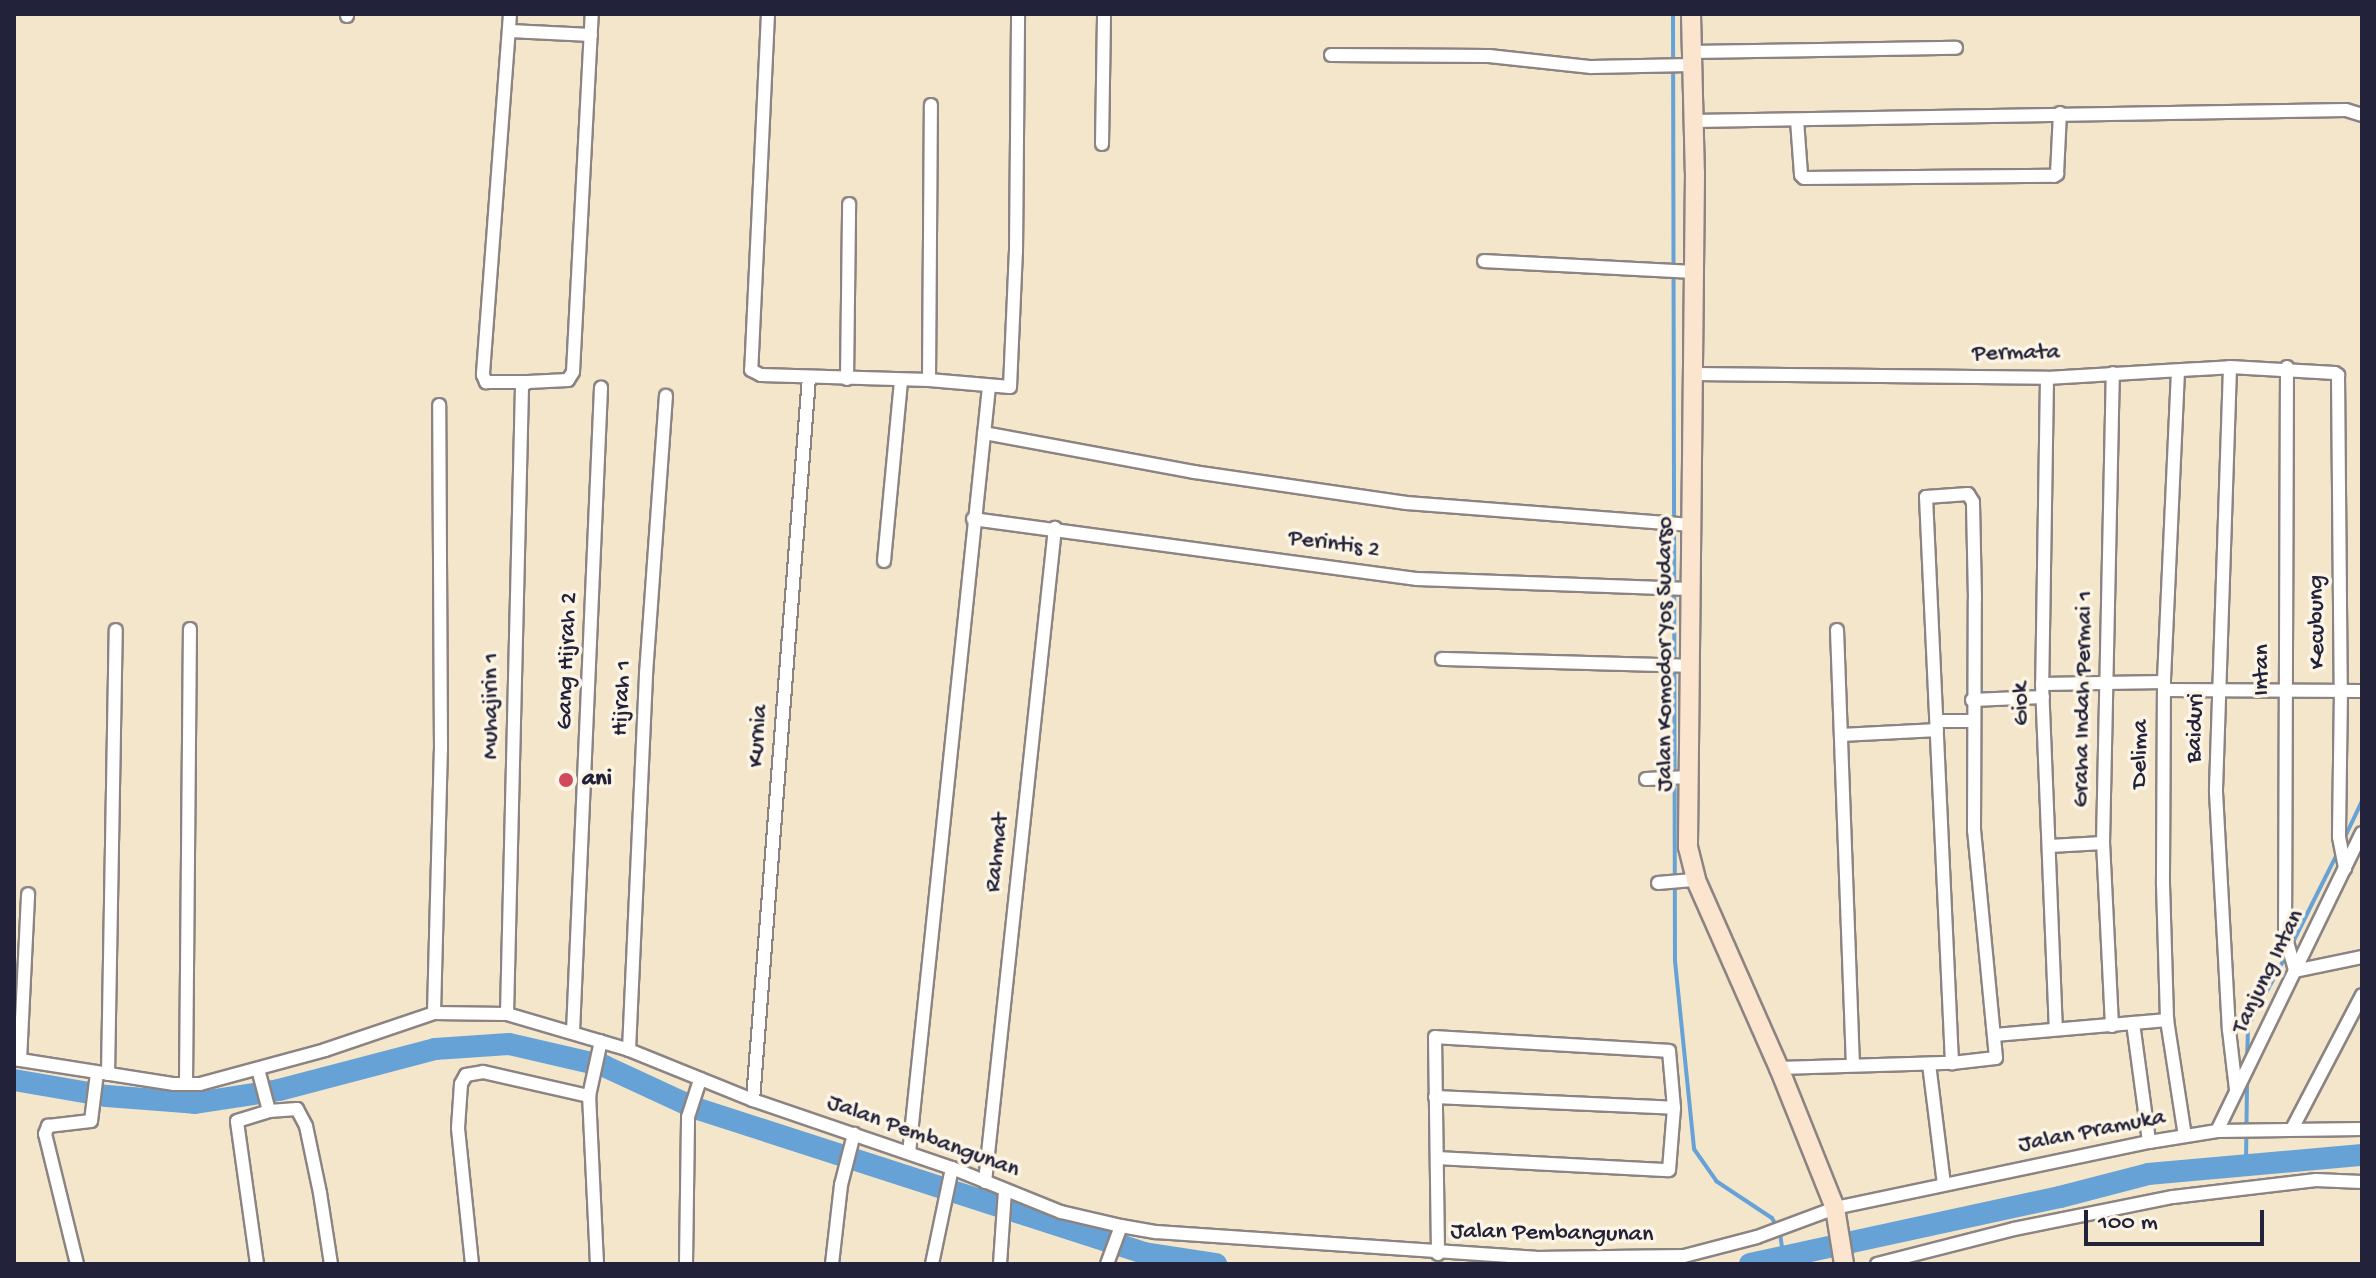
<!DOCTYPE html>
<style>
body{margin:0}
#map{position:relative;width:2376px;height:1278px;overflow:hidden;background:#f4e6cb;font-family:"Gochi Hand",sans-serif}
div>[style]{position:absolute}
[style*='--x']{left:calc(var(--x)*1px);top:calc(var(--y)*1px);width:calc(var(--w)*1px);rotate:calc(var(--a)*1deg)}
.stream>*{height:4px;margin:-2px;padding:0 2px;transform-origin:2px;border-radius:2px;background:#67a2d7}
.river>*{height:22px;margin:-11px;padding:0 11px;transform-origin:11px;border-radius:11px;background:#67a2d7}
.roads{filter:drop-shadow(2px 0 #8b8483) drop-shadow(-2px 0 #8b8483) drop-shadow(0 2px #8b8483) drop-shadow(0 -2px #8b8483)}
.street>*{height:12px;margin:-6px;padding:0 6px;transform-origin:6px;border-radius:6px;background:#fff}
.secondary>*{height:18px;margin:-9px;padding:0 9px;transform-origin:9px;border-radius:9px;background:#fce5cf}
.dots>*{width:22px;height:22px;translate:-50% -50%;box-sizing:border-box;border:4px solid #fcf5e5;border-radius:50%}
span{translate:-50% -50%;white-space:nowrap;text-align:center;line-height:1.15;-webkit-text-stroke:7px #fcf5e5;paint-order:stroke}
.street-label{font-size:24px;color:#22223b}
.poi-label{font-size:24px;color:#22223b;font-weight:700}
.left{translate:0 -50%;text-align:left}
.frame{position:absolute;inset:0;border:16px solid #22223b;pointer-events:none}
.scale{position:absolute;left:2084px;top:1210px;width:180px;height:36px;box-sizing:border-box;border:4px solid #22223b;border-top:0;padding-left:10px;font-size:24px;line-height:28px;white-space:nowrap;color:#22223b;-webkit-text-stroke:6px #fcf5e5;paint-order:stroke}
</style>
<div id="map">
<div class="stream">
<div style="--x:1673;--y:14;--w:947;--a:89.88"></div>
<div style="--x:1675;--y:961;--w:189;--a:84.2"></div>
<div style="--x:1694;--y:1149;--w:39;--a:55"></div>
<div style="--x:1716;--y:1181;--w:67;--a:33.5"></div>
<div style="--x:1772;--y:1218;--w:17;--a:62"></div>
<div style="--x:1780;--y:1233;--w:22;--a:82"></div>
<div style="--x:2344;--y:839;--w:42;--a:-64.7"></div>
<div style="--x:2291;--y:946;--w:103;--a:-63.4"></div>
<div style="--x:2247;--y:1059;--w:33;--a:-88"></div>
<div style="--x:2248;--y:1026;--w:82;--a:-61.6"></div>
<div style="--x:2246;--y:1165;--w:85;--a:-89.3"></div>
</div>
<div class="river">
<div style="--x:14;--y:1080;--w:94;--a:9.8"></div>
<div style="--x:107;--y:1096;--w:88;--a:4.5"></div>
<div style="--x:195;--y:1103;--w:85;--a:-8.8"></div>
<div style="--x:279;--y:1090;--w:161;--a:-14.7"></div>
<div style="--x:435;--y:1049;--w:74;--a:-3.9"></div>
<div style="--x:509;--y:1044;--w:98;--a:13"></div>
<div style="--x:604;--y:1066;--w:100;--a:24.8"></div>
<div style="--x:695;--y:1108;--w:472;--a:17.9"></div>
<div style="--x:1144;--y:1253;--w:73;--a:8.7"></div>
<div style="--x:1750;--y:1264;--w:317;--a:-12.2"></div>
<div style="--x:2060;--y:1197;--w:91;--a:-14.6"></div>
<div style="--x:2148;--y:1174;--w:215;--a:-5.1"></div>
</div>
<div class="roads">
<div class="street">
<div style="--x:510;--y:14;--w:362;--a:94.3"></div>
<div style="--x:483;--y:375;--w:8;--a:67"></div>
<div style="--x:486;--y:382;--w:42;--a:0"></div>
<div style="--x:768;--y:14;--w:356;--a:92.7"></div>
<div style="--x:751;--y:370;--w:11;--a:27"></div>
<div style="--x:761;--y:375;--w:168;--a:1.7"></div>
<div style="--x:929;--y:380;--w:81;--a:4.9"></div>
<div style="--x:1010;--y:387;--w:135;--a:-87.5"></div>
<div style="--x:1016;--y:252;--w:238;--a:-89.5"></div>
<div style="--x:347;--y:16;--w:2;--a:-90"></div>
<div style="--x:510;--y:31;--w:81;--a:2.8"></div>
<div style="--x:1691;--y:52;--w:265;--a:-0.9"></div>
<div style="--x:1331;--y:55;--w:158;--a:0.4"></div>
<div style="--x:1489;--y:56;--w:103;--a:6.2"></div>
<div style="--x:1591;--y:67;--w:100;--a:-1.1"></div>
<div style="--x:1797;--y:120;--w:55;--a:85.8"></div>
<div style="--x:1801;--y:175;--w:4;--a:45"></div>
<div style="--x:1804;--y:178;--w:250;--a:-0.5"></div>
<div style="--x:2054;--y:176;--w:4;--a:-34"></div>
<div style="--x:2057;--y:174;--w:61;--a:-87.2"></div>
<div style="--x:1694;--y:121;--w:652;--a:-0.97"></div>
<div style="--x:2346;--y:110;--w:17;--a:17"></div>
<div style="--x:1102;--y:144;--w:130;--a:-89.1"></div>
<div style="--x:1484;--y:261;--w:209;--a:3"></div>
<div style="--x:2230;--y:367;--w:425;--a:91.9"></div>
<div style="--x:2216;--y:792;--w:238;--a:86.9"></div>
<div style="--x:2229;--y:1030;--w:60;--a:83.3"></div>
<div style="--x:2287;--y:367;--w:568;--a:90.2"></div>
<div style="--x:2285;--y:935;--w:37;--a:74"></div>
<div style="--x:2295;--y:971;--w:68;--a:-11.8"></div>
<div style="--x:2178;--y:371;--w:311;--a:92.6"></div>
<div style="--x:2164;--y:682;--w:202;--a:90.3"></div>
<div style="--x:2163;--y:884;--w:136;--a:88.3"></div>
<div style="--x:2167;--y:1020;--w:117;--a:81.2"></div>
<div style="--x:1693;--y:374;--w:354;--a:0.6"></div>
<div style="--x:2047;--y:378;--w:183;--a:-3.4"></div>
<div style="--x:2230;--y:367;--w:105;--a:3.3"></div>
<div style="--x:2335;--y:373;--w:4;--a:34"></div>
<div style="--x:2338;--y:375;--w:315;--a:89.5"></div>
<div style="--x:2341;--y:690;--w:147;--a:90.8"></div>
<div style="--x:2339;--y:837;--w:32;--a:79"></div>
<div style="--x:2047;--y:378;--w:306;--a:90.9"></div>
<div style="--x:2042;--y:684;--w:345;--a:87.7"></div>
<div style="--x:847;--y:379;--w:175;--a:-89.3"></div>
<div style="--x:929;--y:380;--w:275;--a:-89.6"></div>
<div style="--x:984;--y:433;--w:214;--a:10.5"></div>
<div style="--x:1194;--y:472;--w:214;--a:8.3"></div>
<div style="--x:1406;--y:503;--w:287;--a:4.4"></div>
<div style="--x:973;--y:519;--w:448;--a:7.7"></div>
<div style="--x:1417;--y:579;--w:273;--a:2.1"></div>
<div style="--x:884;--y:561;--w:181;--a:-84.6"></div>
<div style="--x:1837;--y:630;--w:433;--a:87.9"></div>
<div style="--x:1442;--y:659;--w:248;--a:1.6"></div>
<div style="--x:2042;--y:684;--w:122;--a:-0.9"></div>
<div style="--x:2164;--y:690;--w:198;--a:0.3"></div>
<div style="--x:1972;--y:700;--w:71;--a:-2.4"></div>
<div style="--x:1937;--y:721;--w:35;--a:0"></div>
<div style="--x:1842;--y:735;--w:95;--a:-3"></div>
<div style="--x:1646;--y:779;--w:43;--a:-2.7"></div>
<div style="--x:2050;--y:846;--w:53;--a:-3.2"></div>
<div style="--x:1658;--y:883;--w:38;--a:-5"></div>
<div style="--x:434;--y:1013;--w:263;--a:-88.5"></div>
<div style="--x:441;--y:750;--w:345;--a:-90.3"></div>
<div style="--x:507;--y:1014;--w:628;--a:-88.63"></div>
<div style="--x:522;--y:386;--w:7;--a:-34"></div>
<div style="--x:528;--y:382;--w:40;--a:-2.9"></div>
<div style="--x:568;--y:380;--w:9;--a:-58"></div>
<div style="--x:573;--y:372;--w:359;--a:-87"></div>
<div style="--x:2133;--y:1023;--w:120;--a:82.3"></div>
<div style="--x:2112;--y:1026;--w:183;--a:-92.8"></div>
<div style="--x:2103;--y:843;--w:470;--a:-88.8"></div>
<div style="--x:573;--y:1032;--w:645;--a:-87.51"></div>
<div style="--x:1995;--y:1035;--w:173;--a:-5"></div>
<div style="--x:629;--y:1050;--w:376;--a:-87.4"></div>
<div style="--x:646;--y:674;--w:279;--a:-85.9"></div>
<div style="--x:14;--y:1059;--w:162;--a:8.9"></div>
<div style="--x:174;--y:1084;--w:26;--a:0"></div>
<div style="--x:200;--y:1084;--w:130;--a:-15.2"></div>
<div style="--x:325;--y:1050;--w:115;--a:-18.7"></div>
<div style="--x:434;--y:1013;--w:73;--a:0.8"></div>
<div style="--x:507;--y:1014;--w:127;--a:16.4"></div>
<div style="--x:629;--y:1050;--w:134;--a:22"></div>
<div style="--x:753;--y:1100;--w:210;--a:18.9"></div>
<div style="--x:952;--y:1168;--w:118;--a:22"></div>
<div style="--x:1061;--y:1212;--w:62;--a:13.1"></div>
<div style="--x:1121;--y:1226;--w:36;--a:10"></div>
<div style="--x:1156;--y:1232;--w:380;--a:3.9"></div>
<div style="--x:1535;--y:1258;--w:149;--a:-0.8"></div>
<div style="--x:1684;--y:1256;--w:75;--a:-14.6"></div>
<div style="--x:1757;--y:1237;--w:83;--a:-20.4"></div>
<div style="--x:1835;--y:1208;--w:321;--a:-11.9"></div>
<div style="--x:2149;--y:1142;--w:69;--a:-9.2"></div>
<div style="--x:2217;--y:1131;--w:145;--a:-0.8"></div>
<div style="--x:20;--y:1060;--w:166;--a:-87.2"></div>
<div style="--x:1929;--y:1064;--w:121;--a:82.9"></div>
<div style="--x:1779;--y:1068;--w:173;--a:-1.7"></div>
<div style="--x:1952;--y:1063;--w:44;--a:-6.5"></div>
<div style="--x:1996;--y:1058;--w:228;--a:-95.5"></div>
<div style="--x:1974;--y:831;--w:232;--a:-89.8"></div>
<div style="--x:1975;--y:599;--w:97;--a:-91.2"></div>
<div style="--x:1973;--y:502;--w:9;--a:-122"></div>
<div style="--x:1968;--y:494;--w:42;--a:175.9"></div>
<div style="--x:1926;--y:497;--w:567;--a:87.37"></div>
<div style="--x:258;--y:1069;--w:43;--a:75.3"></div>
<div style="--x:108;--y:1074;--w:444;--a:-89"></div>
<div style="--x:186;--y:1084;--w:455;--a:-89.5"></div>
<div style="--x:1435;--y:1097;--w:239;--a:2.6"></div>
<div style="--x:753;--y:1100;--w:725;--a:-85.57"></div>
<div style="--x:2292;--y:1129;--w:151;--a:-62.4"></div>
<div style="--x:2217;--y:1131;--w:331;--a:-64.1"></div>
<div style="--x:909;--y:1153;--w:770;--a:-84.04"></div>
<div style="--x:1437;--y:1158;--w:232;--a:3"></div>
<div style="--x:1669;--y:1170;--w:62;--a:-85.4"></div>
<div style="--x:1674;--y:1108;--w:57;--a:-95"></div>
<div style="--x:1669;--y:1051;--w:234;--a:-176.6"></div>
<div style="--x:1435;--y:1037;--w:217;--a:89.2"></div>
<div style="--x:985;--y:1182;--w:658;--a:-83.89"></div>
<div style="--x:77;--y:1264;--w:134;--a:-103.8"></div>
<div style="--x:45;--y:1134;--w:9;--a:-69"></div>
<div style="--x:48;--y:1126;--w:43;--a:-6.6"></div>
<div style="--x:91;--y:1121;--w:48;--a:-82.9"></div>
<div style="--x:257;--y:1264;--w:144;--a:-98"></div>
<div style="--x:237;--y:1121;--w:34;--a:-17"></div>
<div style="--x:269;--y:1111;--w:28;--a:-4"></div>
<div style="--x:297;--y:1109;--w:19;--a:62"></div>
<div style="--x:306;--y:1126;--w:68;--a:78.2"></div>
<div style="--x:320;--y:1193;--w:72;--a:81.2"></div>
<div style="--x:472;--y:1264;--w:137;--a:-95.9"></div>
<div style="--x:458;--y:1128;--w:44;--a:-86.1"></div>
<div style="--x:461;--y:1084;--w:10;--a:-61"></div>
<div style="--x:466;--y:1075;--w:17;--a:-10"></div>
<div style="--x:483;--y:1072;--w:109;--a:12.8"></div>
<div style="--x:597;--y:1264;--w:168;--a:-92.7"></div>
<div style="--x:589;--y:1096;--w:56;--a:-77.7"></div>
<div style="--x:686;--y:1264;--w:147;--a:-89.2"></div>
<div style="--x:688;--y:1117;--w:40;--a:-72"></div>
<div style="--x:832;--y:1264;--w:80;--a:-83.5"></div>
<div style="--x:841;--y:1185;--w:53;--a:-75.7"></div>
<div style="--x:932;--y:1264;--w:98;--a:-78.2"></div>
<div style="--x:1000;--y:1264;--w:74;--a:-86.1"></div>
<div style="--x:1107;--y:1264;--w:40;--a:-69.8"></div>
<div style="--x:1877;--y:1264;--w:141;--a:-14.3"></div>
<div style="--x:2014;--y:1229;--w:162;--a:-11.4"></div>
<div style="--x:2173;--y:1197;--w:144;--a:-6.8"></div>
<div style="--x:2316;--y:1180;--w:46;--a:2.5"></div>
</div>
<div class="secondary">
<div style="--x:1691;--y:14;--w:159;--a:88.6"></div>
<div style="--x:1695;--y:173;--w:674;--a:90.6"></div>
<div style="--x:1688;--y:847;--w:34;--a:76"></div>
<div style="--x:1696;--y:880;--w:206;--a:66.2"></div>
<div style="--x:1779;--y:1068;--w:151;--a:68.2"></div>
<div style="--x:1835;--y:1208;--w:57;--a:80.9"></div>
</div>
</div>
<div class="dots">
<div style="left:566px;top:780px;background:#d1495b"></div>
</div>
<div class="street-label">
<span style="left:2016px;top:354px;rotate:-1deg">Permata</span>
<span style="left:1334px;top:545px;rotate:8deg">Perintis 2</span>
<span style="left:2318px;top:622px;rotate:-91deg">Kecubung</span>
<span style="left:1666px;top:654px;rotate:-90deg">Jalan Komodor Yos Sudarso</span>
<span style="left:568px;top:661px;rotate:-88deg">Gang Hijrah 2</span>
<span style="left:2263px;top:670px;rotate:-90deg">Intan</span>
<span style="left:623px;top:698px;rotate:-87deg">Hijrah 1</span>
<span style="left:2084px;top:699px;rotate:-89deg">Graha Indah Permai 1</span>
<span style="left:2022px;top:704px;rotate:-92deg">Giok</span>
<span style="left:492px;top:706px;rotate:-90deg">Muhajirin 1</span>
<span style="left:2196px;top:728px;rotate:-88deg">Baiduri</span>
<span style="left:759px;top:736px;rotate:-86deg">Kurnia</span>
<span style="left:2141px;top:754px;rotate:-89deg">Delima</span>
<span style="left:998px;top:853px;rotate:-84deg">Rahmat</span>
<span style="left:2269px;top:972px;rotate:-64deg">Tanjung Intan</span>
<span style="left:2092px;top:1132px;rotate:-11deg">Jalan Pramuka</span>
<span style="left:923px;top:1137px;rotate:20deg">Jalan Pembangunan</span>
<span style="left:1552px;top:1234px;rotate:1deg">Jalan Pembangunan</span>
</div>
<div class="poi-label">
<span class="left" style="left:582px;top:780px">ani</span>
</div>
<div class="frame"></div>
<div class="scale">100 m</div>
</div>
